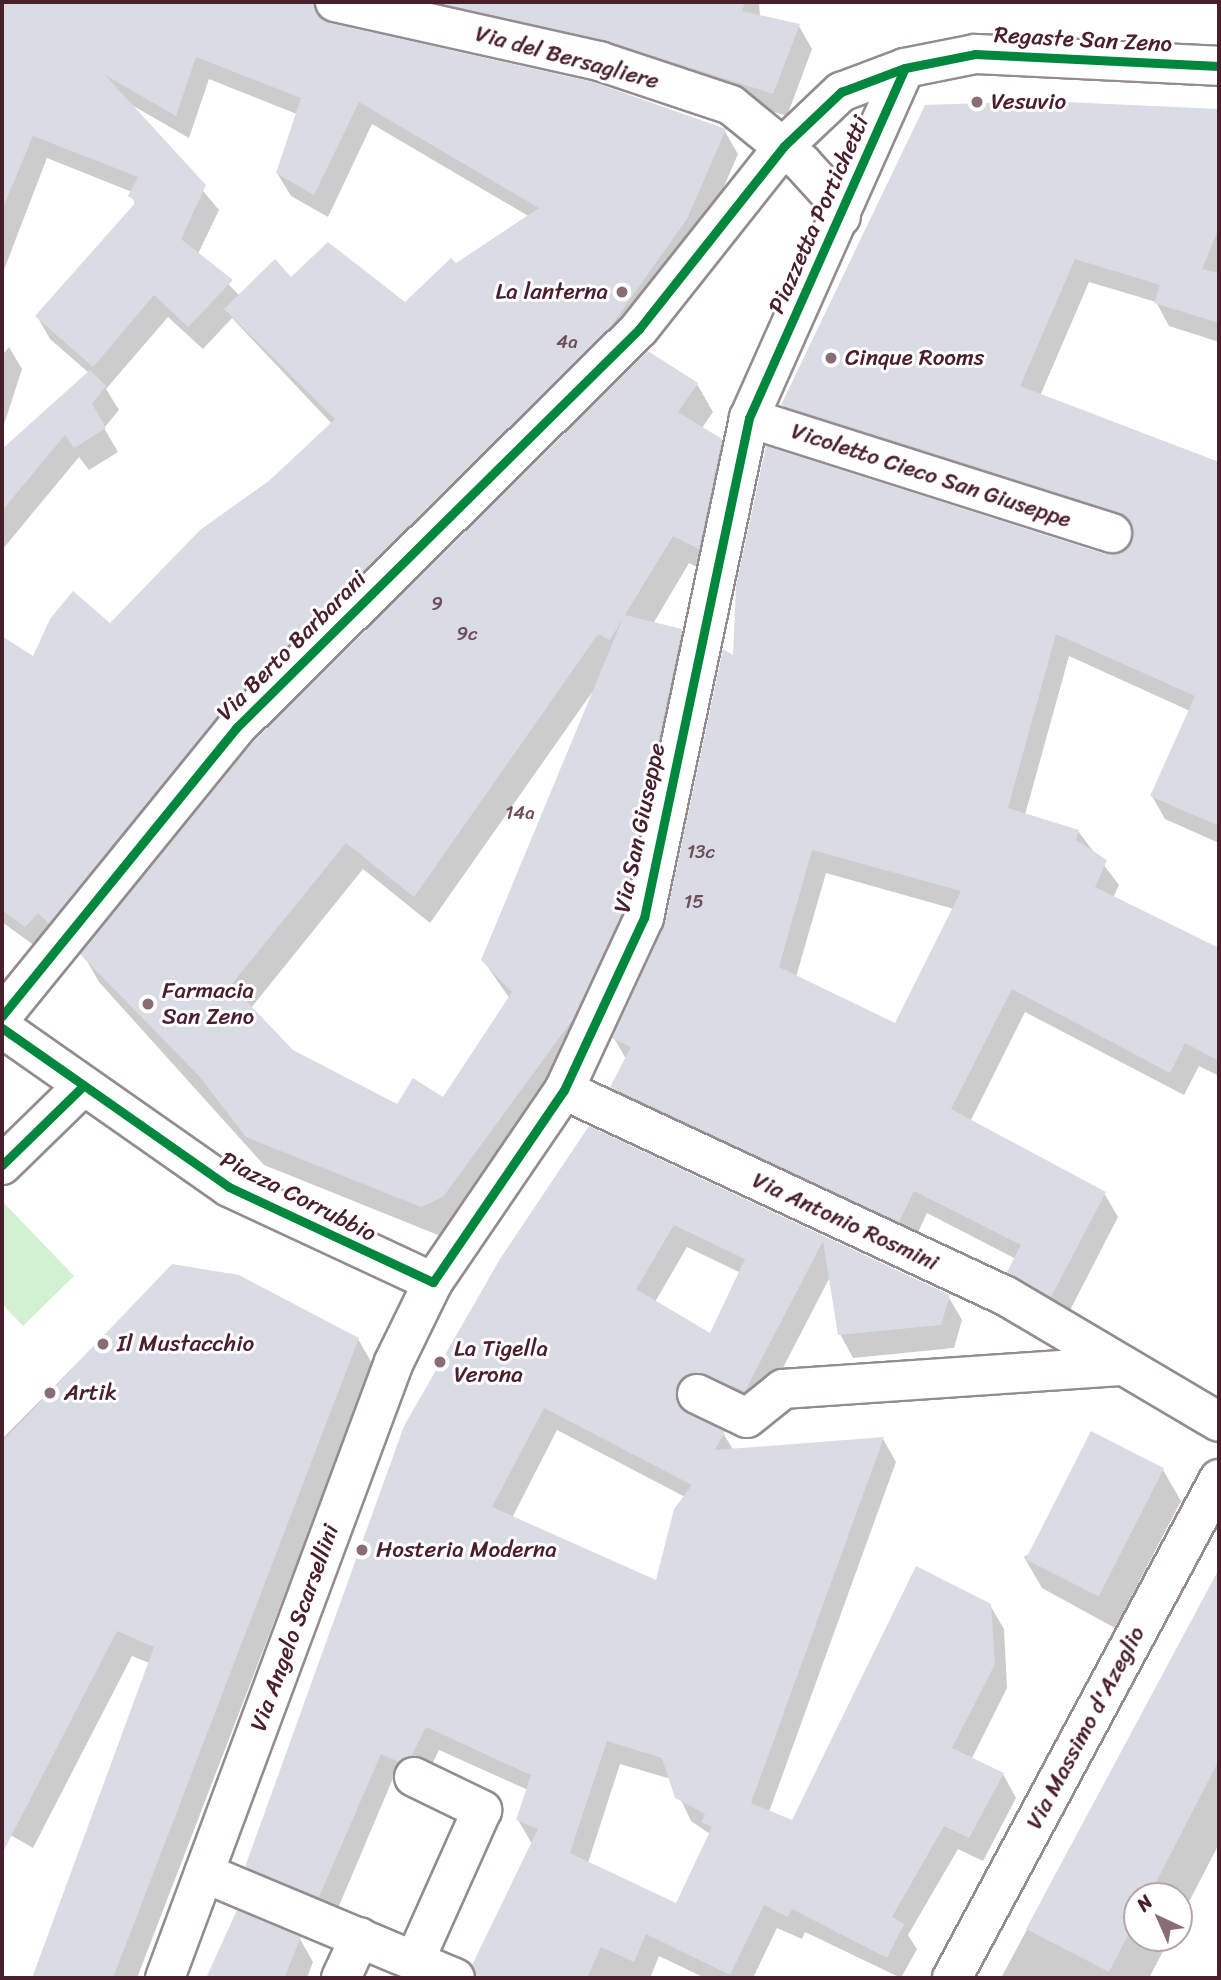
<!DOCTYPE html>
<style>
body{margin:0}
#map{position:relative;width:1221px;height:1980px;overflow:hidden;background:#fff;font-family:Sriracha,sans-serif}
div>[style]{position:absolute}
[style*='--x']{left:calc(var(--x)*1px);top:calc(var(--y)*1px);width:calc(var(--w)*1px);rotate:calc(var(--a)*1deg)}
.green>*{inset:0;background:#d2f1d1}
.shadow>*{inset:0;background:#0003}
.building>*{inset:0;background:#dadce5;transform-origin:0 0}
.roads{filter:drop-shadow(2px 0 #948c8e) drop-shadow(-2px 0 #948c8e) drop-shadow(0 2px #948c8e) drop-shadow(0 -2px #948c8e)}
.minor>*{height:38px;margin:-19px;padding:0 19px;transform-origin:19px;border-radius:19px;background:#fff}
.cycleway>*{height:9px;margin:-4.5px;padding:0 4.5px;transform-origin:4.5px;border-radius:4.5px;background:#00873e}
.dots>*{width:19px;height:19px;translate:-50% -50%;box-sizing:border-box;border:4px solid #fff;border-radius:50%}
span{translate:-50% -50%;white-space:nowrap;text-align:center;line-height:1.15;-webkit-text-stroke:6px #fff;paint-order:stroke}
.number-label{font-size:19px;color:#6e4e5a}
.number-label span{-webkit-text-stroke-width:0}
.street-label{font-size:23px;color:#4a1f2b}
.poi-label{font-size:23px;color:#4a1f2b}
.left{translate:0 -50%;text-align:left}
.right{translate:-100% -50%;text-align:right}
.frame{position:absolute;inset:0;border:4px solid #4a1f2b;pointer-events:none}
.north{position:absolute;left:1123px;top:1882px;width:70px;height:70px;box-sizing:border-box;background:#fff;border:2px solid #b7a5aa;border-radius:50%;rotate:316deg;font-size:19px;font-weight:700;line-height:28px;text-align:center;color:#4a1f2b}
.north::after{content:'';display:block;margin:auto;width:24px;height:32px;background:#896d75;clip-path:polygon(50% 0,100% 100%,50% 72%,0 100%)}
</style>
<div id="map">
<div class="green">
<div style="clip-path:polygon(2px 1201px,74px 1276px,23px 1326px,2px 1304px)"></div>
</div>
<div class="shadow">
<div style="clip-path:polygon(evenodd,2px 2px,759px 2px,760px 17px,799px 26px,812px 49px,787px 116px,618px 63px,331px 11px,329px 25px,724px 130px,738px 154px,700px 243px,39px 949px,2px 922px,2px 638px,34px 659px,110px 625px,332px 424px,232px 318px,203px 349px,168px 317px,106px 389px,119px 410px,104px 428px,118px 452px,89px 470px,79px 457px,2px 550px,2px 452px,89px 373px,50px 339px,37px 316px,135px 205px,132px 192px,47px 158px,2px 275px,2px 2px,209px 79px,297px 114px,277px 173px,291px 196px,328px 217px,372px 124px,530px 217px,405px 304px,291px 279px,240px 296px,198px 254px,219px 210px,130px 104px,189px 138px,209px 79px)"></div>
<div style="clip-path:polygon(evenodd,1043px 103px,1219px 111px,1219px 342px,1169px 326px,1156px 302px,1089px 282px,1040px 396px,1219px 464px,1219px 843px,1165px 819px,1152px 796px,1190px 711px,1069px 656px,1025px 815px,1078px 831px,1119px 885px,1113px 898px,1219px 950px,1219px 1076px,1199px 1066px,1184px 1095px,1025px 1012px,970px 1122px,1104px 1193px,1118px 1217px,1065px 1320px,1023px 1296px,1009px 1272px,1016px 1259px,927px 1213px,912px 1245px,625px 1111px,612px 1087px,626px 1059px,614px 1038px,667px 923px,735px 657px,1118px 556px,1134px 541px,1135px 536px,797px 429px,783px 405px,1043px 103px,826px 873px,954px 909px,896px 1025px,796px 977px,826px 873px)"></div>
<div style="clip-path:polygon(9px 347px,22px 369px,2px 431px,2px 355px)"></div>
<div style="clip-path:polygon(evenodd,697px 384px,713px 412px,702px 428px,721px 440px,737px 468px,715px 576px,689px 563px,653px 624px,681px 631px,697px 659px,638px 940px,459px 1225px,438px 1235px,264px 1165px,99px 982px,83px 954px,697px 384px,593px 691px,483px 960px,510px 999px,443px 1100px,397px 1106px,292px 1051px,251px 1008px,363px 869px,430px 923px,593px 691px)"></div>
<div style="clip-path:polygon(evenodd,589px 1128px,948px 1296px,962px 1320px,954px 1348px,853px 1358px,840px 1334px,831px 1275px,759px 1414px,697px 1400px,690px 1417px,723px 1433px,734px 1451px,883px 1439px,896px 1462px,769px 1812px,792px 1822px,990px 1605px,1004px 1629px,1007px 1688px,971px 1760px,1003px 1774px,1016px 1798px,983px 1861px,958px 1849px,908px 1935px,917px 1949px,901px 1978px,805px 1932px,802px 1939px,777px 1928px,753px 1978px,705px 1978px,659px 1956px,650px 1978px,476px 1978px,474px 1965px,532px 1844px,518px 1820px,528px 1790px,439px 1750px,425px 1779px,413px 1785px,394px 1776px,333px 1920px,261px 1890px,247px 1866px,589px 1128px,687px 1247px,741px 1273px,711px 1335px,655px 1302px,687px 1247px,589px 1128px,557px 1430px,687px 1498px,657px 1583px,512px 1518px,557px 1430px,589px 1128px,620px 1764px,671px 1779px,691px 1821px,710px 1834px,676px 1906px,588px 1863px,620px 1764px)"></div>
<div style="clip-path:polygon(173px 1266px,358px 1339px,373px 1365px,137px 1978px,34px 1978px,149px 1663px,132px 1656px,33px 1848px,7px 1833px,2px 1842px,2px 1439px)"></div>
<div style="clip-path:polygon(1163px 1470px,1181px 1501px,1115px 1628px,1042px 1588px,1024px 1557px)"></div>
<div style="clip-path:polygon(1219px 1570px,1219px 1844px,1179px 1921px,1179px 1896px,1137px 1896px,1137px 1938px,1170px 1938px,1149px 1978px,1001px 1978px)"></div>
<div style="clip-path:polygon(237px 1913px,300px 1939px,313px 1962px,307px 1978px,208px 1978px)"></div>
</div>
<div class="building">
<div style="clip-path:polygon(2px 2px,314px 2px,330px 23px,593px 82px,726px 129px,687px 219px,611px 326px,221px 712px,49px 924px,38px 913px,25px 927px,2px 910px,2px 636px,33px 656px,50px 619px,73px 591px,110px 623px,200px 530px,270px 480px,335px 419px,224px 309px,275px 259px,291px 277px,328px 242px,405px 302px,451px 258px,456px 263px,539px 208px,359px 102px,314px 195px,276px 173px,301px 98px,196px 57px,176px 116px,105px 75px,206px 185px,181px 239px,233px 280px,188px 327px,154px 295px,93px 367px,35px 316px,136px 202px,128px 196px,138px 177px,33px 136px,2px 210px)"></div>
<div style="clip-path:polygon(434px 2px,745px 2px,742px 11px,800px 24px,773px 94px,604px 40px)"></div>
<div style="clip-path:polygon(evenodd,1043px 101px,1219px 109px,1219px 228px,1202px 269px,1219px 273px,1219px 323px,1154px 303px,1160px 285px,1075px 259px,1020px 386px,1219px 462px,1219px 826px,1150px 796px,1195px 696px,1056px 634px,1008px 808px,1079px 830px,1076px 840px,1107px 860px,1095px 887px,1219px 948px,1219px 1061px,1185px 1043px,1170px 1073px,1012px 989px,951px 1109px,1106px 1192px,1051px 1297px,1007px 1272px,1021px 1245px,914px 1191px,899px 1222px,610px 1087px,631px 1047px,612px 1038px,665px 923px,723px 649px,733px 655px,736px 586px,766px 446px,1105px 554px,1117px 554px,1133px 540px,1133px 528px,1119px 512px,781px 405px,925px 105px,1043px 101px,812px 850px,961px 891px,895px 1023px,779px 967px,812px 850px)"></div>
<div style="clip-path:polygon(evenodd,648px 351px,698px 383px,678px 412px,722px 439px,699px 549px,673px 536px,625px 615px,682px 629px,623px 911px,573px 1019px,443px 1197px,421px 1207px,246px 1137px,199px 1076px,80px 954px,252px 743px,648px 351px,623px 618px,481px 960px,512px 992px,443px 1097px,413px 1078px,397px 1104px,293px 1050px,231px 985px,346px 843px,414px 897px,598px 634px,610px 640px,623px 618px)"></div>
<div style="clip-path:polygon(90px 370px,106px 386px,92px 404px,106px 428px,74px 448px,65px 435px,2px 511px,2px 449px)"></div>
<div style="clip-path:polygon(evenodd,589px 1126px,950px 1295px,941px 1325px,838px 1335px,823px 1241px,745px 1391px,696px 1372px,684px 1376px,675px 1395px,687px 1413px,725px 1431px,715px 1450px,884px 1437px,751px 1803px,792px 1820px,916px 1566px,991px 1604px,995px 1664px,952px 1748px,1004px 1773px,969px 1838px,944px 1826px,892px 1917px,904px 1924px,887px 1958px,792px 1909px,788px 1917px,764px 1905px,730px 1975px,646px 1934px,634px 1962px,601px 1947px,587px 1978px,476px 1978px,472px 1965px,538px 1829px,516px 1820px,531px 1775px,426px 1727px,412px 1755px,399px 1762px,381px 1754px,319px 1897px,245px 1867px,404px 1426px,500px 1259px,589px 1126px,674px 1225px,745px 1259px,710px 1333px,636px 1289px,674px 1225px,589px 1126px,544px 1408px,692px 1485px,674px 1509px,656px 1580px,492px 1507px,544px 1408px,589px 1126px,607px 1741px,662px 1758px,675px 1798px,705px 1814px,701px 1822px,712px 1827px,676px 1903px,570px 1853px,607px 1741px)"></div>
<div style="clip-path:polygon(172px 1264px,239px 1275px,359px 1338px,113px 1978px,32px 1978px,154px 1647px,117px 1631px,2px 1854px,2px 1442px)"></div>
<div style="left:1091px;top:1431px;width:82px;height:144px;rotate:27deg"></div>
<div style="clip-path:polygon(1219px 1569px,1219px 1760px,1149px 1896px,1137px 1896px,1137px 1918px,1109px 1972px,1026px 1929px)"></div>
<div style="clip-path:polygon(237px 1910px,301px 1937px,284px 1978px,206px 1978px)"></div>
</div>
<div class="roads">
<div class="minor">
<div style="--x:335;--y:2;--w:271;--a:12.6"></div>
<div style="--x:599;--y:61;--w:139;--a:18.4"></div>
<div style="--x:731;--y:105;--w:92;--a:39.2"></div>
<div style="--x:802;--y:163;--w:47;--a:47.6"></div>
<div style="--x:834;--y:198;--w:20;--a:70"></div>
<div style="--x:749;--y:418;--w:381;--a:17.6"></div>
<div style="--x:2;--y:1016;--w:371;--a:-50.9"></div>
<div style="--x:236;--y:728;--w:567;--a:-44.71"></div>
<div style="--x:639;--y:329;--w:233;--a:-51.6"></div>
<div style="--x:784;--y:146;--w:79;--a:-43.5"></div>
<div style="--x:841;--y:92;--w:68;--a:-20.6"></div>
<div style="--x:905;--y:68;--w:71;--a:-11.3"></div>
<div style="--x:975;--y:54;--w:244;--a:2.8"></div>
<div style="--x:2;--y:1028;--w:277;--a:35"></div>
<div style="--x:229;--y:1187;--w:225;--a:25"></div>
<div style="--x:564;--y:1090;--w:488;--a:25"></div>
<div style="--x:1006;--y:1296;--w:247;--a:30.6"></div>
<div style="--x:2;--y:1165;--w:110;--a:-44.3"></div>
<div style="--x:697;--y:1394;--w:55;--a:25.6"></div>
<div style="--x:747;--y:1418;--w:46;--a:-38.9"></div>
<div style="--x:783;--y:1389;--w:337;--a:-3.9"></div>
<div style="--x:414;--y:1777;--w:76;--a:25.9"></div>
<div style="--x:482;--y:1810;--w:164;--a:114.1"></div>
<div style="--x:204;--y:1873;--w:272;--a:22.7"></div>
<div style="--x:165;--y:1978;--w:657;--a:-69.61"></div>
<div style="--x:394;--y:1362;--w:89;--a:-64"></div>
<div style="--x:433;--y:1282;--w:232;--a:-55.7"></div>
<div style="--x:564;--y:1090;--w:190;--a:-65.1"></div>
<div style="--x:644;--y:918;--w:511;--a:-78.14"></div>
<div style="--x:749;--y:418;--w:383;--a:-66"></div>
<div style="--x:341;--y:1978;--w:45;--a:-65.1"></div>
<div style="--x:952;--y:1978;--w:566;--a:-61.85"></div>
</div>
</div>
<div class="cycleway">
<div style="--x:2;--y:1016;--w:371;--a:-50.9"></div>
<div style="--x:236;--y:728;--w:567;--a:-44.71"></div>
<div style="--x:639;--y:329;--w:233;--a:-51.6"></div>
<div style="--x:784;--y:146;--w:79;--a:-43.5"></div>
<div style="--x:841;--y:92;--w:68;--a:-20.6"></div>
<div style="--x:905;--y:68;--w:71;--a:-11.3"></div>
<div style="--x:975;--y:54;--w:244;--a:2.8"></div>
<div style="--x:2;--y:1028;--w:277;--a:35"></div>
<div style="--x:229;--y:1187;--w:225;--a:25"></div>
<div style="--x:433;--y:1282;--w:232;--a:-55.7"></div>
<div style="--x:564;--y:1090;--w:190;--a:-65.1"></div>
<div style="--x:644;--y:918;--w:511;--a:-78.14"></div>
<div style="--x:749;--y:418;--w:383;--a:-66"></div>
<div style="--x:2;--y:1165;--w:110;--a:-44.3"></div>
</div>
<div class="dots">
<div style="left:977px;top:102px;background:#896d75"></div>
<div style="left:622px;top:292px;background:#896d75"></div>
<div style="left:831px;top:358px;background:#896d75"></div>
<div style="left:148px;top:1004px;background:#896d75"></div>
<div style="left:103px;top:1344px;background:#896d75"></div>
<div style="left:440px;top:1362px;background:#896d75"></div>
<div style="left:50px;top:1393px;background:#896d75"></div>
<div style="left:362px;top:1550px;background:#896d75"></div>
</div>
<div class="number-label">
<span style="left:567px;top:342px">4a</span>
<span style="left:437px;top:604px">9</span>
<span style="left:467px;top:634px">9c</span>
<span style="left:520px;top:813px">14a</span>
<span style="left:701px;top:852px">13c</span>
<span style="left:694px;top:902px">15</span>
</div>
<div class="street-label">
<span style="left:1083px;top:40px;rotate:3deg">Regaste San Zeno</span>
<span style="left:567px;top:58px;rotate:15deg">Via del Bersagliere</span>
<span style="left:819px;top:215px;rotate:-66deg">Piazzetta Portichetti</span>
<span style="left:931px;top:476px;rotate:18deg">Vicoletto Cieco San Giuseppe</span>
<span style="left:292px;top:646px;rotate:-45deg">Via Berto Barbarani</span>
<span style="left:640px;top:828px;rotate:-78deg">Via San Giuseppe</span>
<span style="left:298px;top:1197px;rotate:27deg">Piazza Corrubbio</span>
<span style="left:845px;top:1222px;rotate:25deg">Via Antonio Rosmini</span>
<span style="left:295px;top:1628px;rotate:-70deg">Via Angelo Scarsellini</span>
<span style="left:1086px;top:1728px;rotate:-62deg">Via Massimo d'Azeglio</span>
</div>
<div class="poi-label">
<span class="left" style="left:991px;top:102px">Vesuvio</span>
<span class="right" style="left:608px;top:292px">La lanterna</span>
<span class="left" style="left:845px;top:358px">Cinque Rooms</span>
<span class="left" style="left:162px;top:1004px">Farmacia<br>San Zeno</span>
<span class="left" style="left:117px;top:1344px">Il Mustacchio</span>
<span class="left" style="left:454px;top:1362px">La Tigella<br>Verona</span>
<span class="left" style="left:64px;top:1393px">Artik</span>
<span class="left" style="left:376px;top:1550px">Hosteria Moderna</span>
</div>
<div class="frame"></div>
<div class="north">N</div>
</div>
